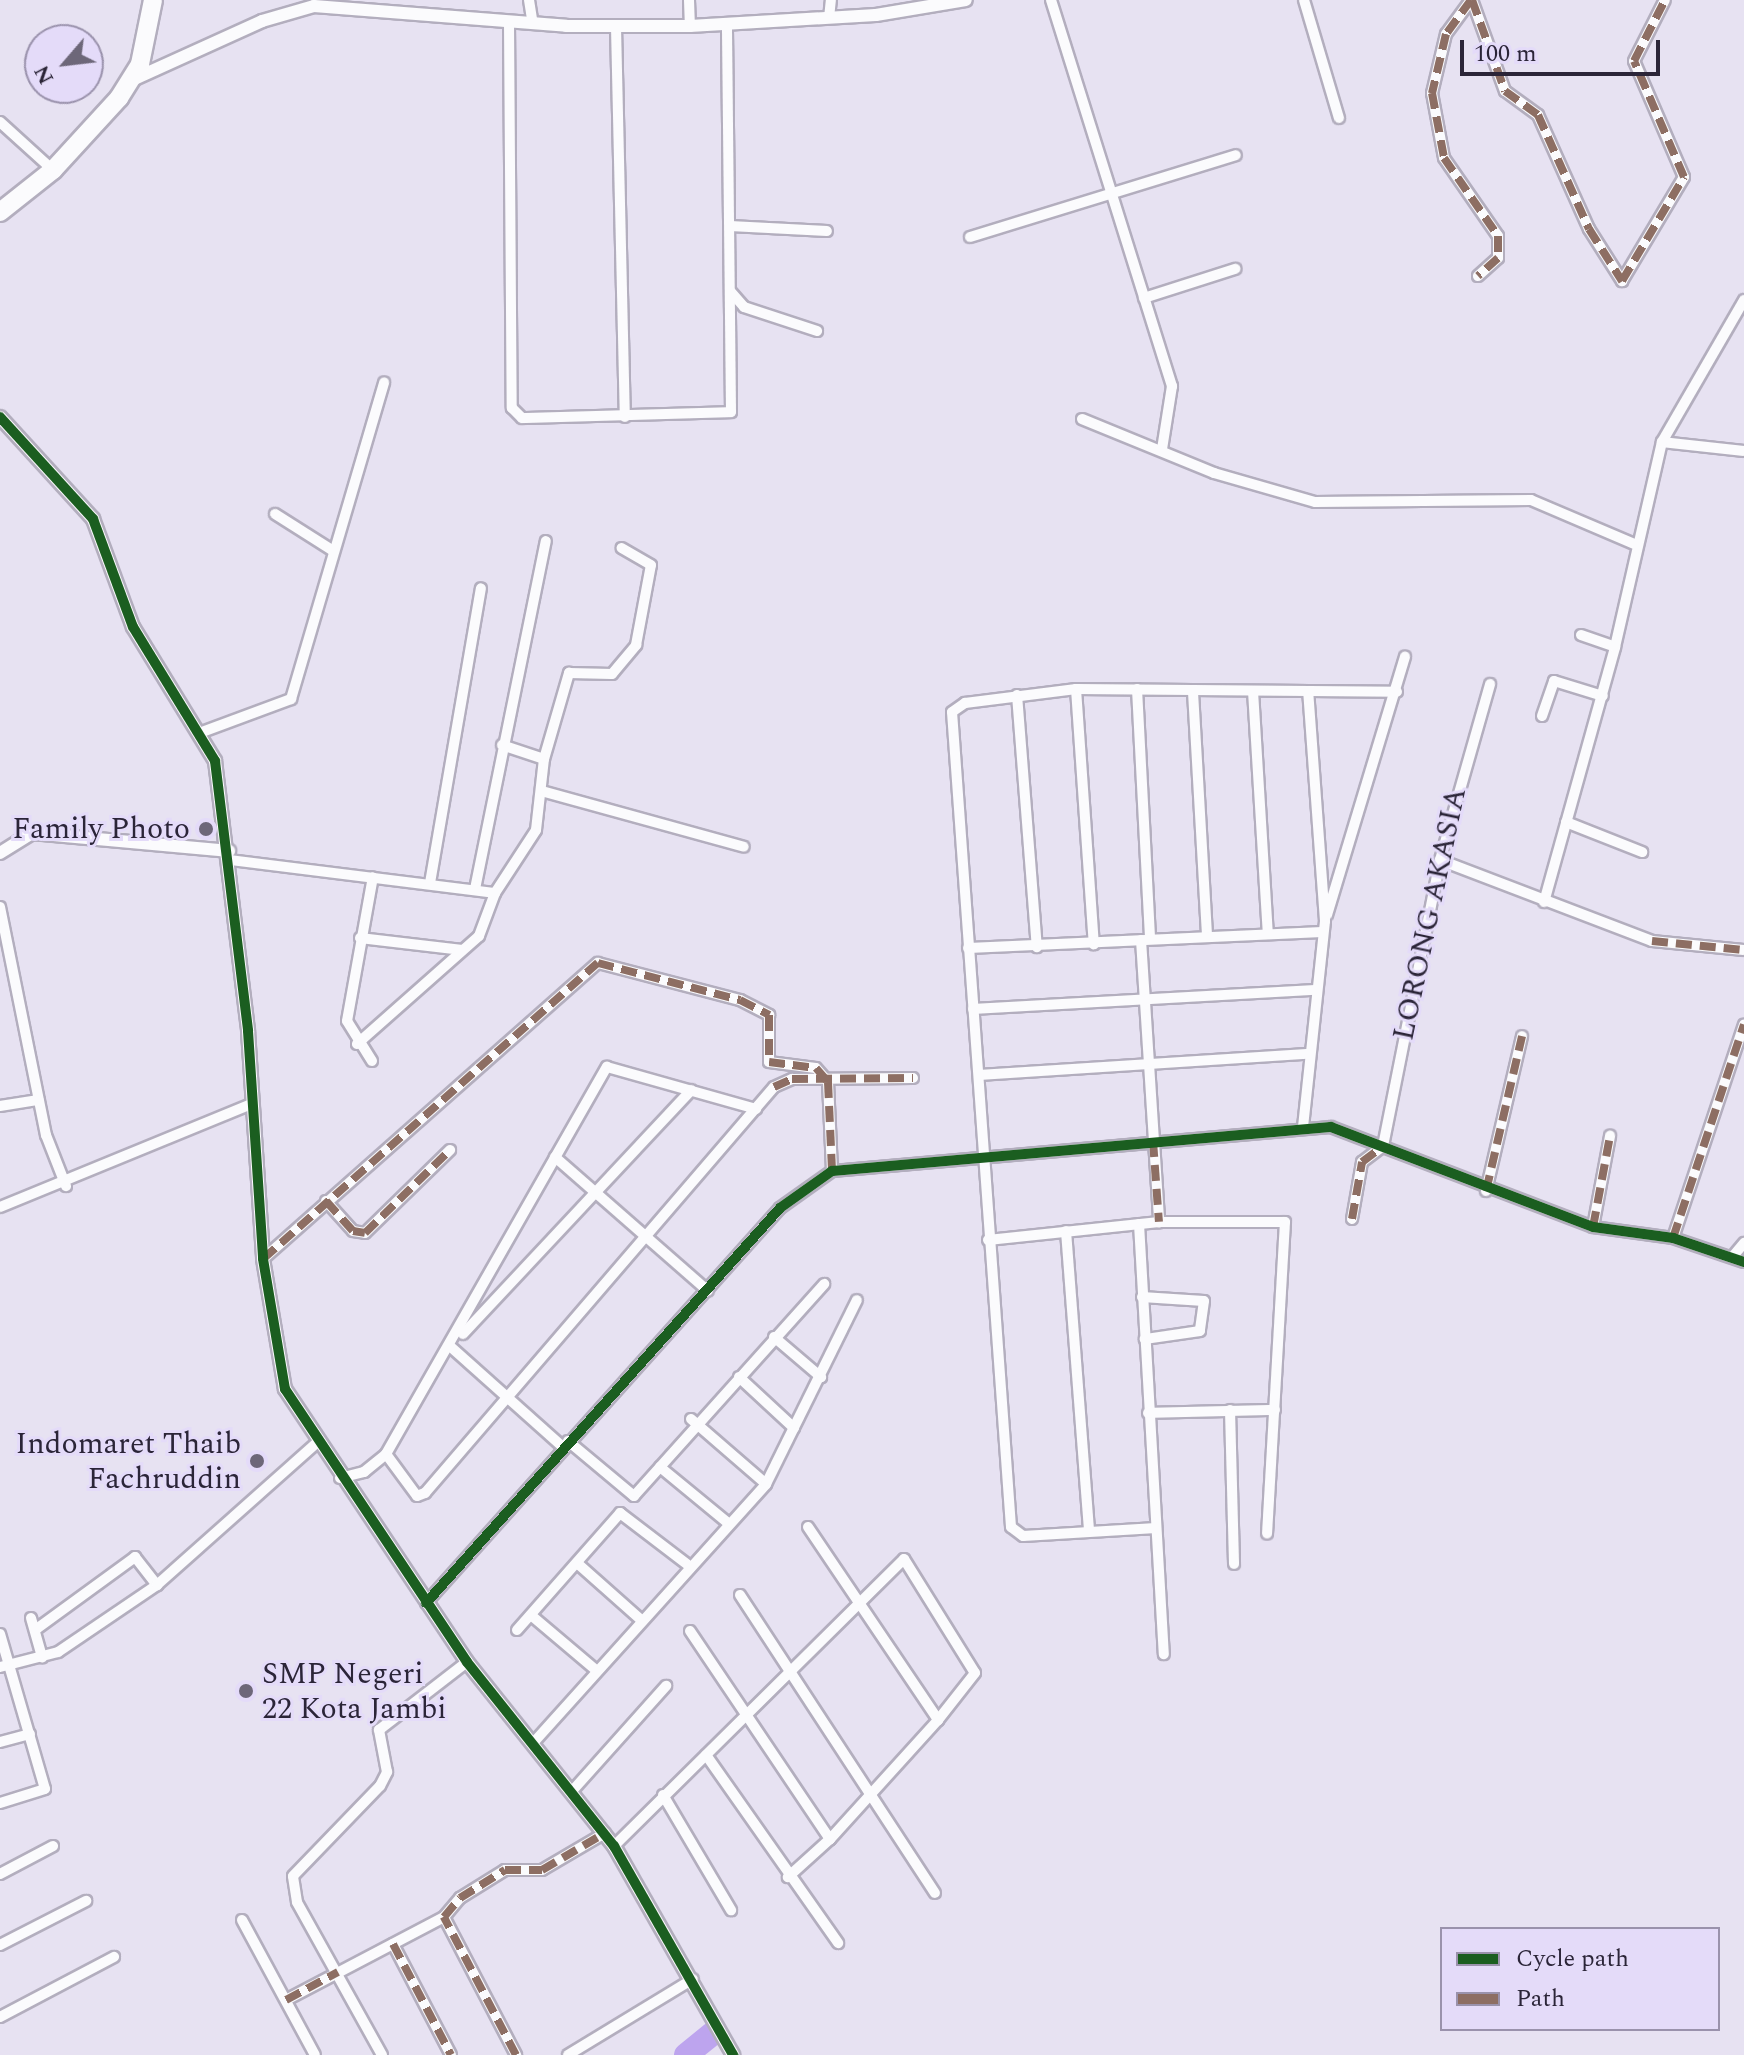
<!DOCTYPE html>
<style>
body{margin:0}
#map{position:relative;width:1744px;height:2055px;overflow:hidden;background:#e7e2f2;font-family:Spectral,serif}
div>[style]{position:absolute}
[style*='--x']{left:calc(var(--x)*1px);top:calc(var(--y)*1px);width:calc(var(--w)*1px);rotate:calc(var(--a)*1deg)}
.river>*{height:24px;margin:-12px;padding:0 12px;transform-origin:12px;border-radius:12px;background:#bda4ee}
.roads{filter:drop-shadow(2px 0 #b3aebe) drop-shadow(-2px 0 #b3aebe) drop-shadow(0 2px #b3aebe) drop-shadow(0 -2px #b3aebe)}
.minor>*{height:10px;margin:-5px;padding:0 5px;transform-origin:5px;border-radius:5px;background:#fbfbfd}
.tertiary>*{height:12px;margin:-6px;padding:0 6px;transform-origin:6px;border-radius:6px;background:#fbfbfd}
.trunk>*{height:18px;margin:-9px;padding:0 9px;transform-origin:9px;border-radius:9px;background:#fbfbfd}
.quiet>*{height:8px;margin-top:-4px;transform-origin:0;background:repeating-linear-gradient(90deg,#8d6e63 0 16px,transparent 0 24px)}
.cycleway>*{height:10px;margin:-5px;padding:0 5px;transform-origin:5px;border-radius:5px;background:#1b5e20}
.dots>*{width:22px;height:22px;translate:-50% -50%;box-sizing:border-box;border:4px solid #e4dbf9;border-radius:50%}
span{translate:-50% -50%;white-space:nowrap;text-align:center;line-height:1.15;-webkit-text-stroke:6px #e4dbf9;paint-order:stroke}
.poi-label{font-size:30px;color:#2b2538}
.right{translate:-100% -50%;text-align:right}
.left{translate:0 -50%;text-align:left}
.street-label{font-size:30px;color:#2b2538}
.legend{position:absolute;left:1440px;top:1927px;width:280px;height:104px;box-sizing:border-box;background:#e4dbf9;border:2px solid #9a92ac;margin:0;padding:10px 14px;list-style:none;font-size:24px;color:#2b2538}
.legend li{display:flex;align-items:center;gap:16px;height:40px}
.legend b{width:40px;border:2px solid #9a92ac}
.north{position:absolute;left:24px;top:24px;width:80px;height:80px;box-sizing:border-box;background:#e4dbf9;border:2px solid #9a92ac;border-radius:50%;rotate:242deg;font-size:22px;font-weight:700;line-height:32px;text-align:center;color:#2b2538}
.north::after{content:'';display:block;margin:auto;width:28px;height:36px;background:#6d6779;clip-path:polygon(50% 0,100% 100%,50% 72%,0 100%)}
.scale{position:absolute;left:1460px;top:40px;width:200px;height:36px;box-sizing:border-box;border:4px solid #2b2538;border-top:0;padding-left:10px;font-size:24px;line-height:28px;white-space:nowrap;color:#2b2538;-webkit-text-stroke:6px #e4dbf9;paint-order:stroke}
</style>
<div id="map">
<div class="river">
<div style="--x:686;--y:2055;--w:36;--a:-39"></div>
</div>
<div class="roads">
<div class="minor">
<div style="--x:529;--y:0;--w:24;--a:81"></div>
<div style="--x:689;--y:0;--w:26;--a:88"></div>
<div style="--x:1051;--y:0;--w:405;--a:72.6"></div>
<div style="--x:1172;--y:386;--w:64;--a:99"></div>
<div style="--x:1304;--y:0;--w:123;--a:73.5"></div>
<div style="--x:1471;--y:0;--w:42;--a:126.3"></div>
<div style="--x:1446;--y:34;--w:61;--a:103.3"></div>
<div style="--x:1432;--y:93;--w:66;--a:79.5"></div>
<div style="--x:1444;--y:158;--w:95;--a:55.3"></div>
<div style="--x:1498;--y:236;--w:22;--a:90"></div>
<div style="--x:1498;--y:258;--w:27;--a:138"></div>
<div style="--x:1472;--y:0;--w:97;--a:70.1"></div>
<div style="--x:1505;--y:91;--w:41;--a:36"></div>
<div style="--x:1538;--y:115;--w:125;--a:65.9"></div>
<div style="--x:1589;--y:229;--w:62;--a:57.6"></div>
<div style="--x:1622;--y:281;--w:121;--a:-59.2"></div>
<div style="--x:1684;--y:177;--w:126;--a:-113.3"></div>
<div style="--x:1634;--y:61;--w:68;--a:-63.1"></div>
<div style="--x:829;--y:18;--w:18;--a:-84"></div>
<div style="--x:509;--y:23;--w:385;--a:89.6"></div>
<div style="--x:512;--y:408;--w:14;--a:45"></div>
<div style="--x:522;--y:418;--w:209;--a:-1.6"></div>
<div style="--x:731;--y:412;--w:387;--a:-90.6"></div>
<div style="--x:616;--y:27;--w:390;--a:88.7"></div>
<div style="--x:0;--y:122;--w:72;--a:42.2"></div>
<div style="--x:730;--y:226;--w:97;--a:3"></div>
<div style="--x:970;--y:237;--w:278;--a:-17.1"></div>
<div style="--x:731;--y:292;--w:20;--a:49"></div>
<div style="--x:744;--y:307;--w:77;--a:18.2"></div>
<div style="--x:1144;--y:298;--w:96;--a:-17.7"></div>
<div style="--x:1082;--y:419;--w:143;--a:22.2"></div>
<div style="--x:1214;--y:473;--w:105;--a:16"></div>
<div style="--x:1315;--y:502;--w:216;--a:-0.5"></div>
<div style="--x:1531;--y:500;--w:112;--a:23.1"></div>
<div style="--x:1662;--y:442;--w:82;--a:6.3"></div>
<div style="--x:275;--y:514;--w:67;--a:32.3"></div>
<div style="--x:1581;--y:635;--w:36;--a:19"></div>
<div style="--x:1076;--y:689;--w:256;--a:86"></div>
<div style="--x:1137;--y:689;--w:250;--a:87"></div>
<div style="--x:1253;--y:691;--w:243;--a:86.5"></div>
<div style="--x:1193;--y:692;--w:245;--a:86.7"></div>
<div style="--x:1017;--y:695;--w:253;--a:85.5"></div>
<div style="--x:1542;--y:716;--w:37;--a:-71"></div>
<div style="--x:1554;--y:681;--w:51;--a:17"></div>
<div style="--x:202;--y:732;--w:95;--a:-20.3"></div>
<div style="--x:291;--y:699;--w:330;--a:-73.6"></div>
<div style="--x:502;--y:745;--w:44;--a:18.4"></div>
<div style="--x:545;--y:792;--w:206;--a:15.4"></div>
<div style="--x:1566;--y:822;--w:82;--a:21.5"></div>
<div style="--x:230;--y:860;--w:267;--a:7.1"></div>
<div style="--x:495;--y:893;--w:46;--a:110.4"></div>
<div style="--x:479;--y:936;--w:163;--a:138.5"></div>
<div style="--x:1440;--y:860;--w:227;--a:20.9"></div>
<div style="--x:1652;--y:941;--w:92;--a:5.6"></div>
<div style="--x:430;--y:883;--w:299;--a:-80.2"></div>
<div style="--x:475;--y:889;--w:355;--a:-78.5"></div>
<div style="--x:495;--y:893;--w:75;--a:-56.9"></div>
<div style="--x:536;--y:830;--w:71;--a:-83.6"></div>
<div style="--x:544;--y:759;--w:90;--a:-73.8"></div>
<div style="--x:569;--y:673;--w:43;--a:1.3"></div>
<div style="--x:612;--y:674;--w:38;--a:-50"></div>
<div style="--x:636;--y:645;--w:81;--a:-79.4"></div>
<div style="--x:651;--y:565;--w:34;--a:-150"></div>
<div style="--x:1544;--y:902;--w:265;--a:-74.4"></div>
<div style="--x:1615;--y:647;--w:210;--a:-77.1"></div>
<div style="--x:1662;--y:442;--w:164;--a:-60"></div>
<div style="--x:0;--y:907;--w:233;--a:78.6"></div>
<div style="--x:46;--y:1135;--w:55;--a:68.6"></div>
<div style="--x:1327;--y:915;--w:270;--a:-73.2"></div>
<div style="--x:360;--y:938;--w:103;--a:6.7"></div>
<div style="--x:1141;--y:940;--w:283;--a:86.3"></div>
<div style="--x:968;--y:948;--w:355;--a:-2.6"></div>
<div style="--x:973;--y:1009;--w:342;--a:-3.2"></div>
<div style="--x:372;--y:1061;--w:47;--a:-122"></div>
<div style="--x:347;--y:1021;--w:146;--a:-79.8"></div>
<div style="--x:980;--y:1075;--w:330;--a:-3.7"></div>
<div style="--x:0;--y:1106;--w:39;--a:-9"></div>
<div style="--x:1303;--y:1127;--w:207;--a:-83.9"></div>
<div style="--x:1325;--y:921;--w:230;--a:-94.2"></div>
<div style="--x:555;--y:1157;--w:203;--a:41.2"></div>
<div style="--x:1486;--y:1191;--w:159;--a:-76.9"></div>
<div style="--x:326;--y:1201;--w:40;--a:48"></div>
<div style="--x:353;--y:1231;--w:12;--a:9"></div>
<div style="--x:365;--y:1233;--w:119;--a:-44.3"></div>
<div style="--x:0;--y:1207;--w:271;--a:-22.3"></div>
<div style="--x:1352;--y:1219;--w:58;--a:-80"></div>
<div style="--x:1362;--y:1162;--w:26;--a:-37"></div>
<div style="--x:1383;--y:1146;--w:292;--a:-78.7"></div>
<div style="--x:1440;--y:860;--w:183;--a:-74.1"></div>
<div style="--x:1139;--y:1224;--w:431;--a:86.7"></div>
<div style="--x:1593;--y:1227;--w:93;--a:-79.4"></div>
<div style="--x:1066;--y:1231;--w:301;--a:85.6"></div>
<div style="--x:1673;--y:1238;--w:225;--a:-71.6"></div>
<div style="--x:988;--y:1240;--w:172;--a:-6"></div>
<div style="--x:1159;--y:1222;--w:126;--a:0"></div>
<div style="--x:1285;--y:1222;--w:312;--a:93.3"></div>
<div style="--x:1734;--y:1255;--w:16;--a:-50"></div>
<div style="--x:263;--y:1259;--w:447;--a:-41.5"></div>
<div style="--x:598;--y:963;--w:147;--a:14.6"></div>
<div style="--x:740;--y:1000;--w:33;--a:27"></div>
<div style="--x:769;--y:1015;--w:47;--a:90"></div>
<div style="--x:769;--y:1062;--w:47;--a:7.3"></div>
<div style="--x:816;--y:1068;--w:18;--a:49"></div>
<div style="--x:828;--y:1082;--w:89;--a:87.4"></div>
<div style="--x:1142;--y:1297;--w:62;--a:3.7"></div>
<div style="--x:1204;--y:1301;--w:30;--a:98"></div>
<div style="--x:1200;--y:1331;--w:56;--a:171.7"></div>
<div style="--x:463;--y:1334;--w:334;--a:-46.9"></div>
<div style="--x:774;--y:1337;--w:62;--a:40.4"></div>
<div style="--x:451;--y:1347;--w:150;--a:41.8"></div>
<div style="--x:739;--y:1377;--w:75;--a:42.8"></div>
<div style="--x:1230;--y:1410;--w:154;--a:88.5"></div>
<div style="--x:1148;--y:1413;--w:127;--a:-1.4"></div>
<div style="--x:691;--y:1419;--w:99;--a:40.9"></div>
<div style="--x:568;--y:1441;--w:86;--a:39.8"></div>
<div style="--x:634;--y:1496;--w:285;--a:-48.1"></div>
<div style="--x:386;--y:1454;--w:52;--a:53.6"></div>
<div style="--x:417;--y:1496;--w:9;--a:-21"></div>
<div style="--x:425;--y:1493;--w:535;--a:-49.32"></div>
<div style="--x:774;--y:1087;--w:20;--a:-24"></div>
<div style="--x:792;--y:1079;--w:121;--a:-0.5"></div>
<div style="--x:660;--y:1467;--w:88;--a:39.5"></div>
<div style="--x:340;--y:1478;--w:25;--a:-14"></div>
<div style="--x:364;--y:1472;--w:28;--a:-39"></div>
<div style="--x:386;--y:1454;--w:446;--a:-60.3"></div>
<div style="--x:607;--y:1067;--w:155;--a:15.7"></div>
<div style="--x:808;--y:1527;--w:233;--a:56"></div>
<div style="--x:938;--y:1720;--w:161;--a:132.2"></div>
<div style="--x:1156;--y:1528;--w:133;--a:176.6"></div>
<div style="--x:1023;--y:1536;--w:15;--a:-143"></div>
<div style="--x:1011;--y:1527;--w:817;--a:-94.14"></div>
<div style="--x:952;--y:712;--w:16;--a:-35"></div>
<div style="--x:965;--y:703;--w:112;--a:-7.2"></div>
<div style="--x:1076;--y:689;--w:321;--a:0.5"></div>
<div style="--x:577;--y:1563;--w:84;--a:41.6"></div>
<div style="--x:740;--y:1595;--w:356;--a:56.8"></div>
<div style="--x:426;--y:1603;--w:530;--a:-48.13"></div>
<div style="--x:780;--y:1208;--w:64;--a:-35.4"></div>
<div style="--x:832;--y:1171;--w:501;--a:-5.04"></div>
<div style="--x:1331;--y:1127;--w:280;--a:20.9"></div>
<div style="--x:1593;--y:1227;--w:81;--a:7.8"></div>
<div style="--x:1673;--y:1238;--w:75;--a:18.7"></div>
<div style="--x:532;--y:1616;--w:84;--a:40.2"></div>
<div style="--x:31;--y:1618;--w:41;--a:74.2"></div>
<div style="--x:35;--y:1630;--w:124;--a:-36.1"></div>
<div style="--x:135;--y:1557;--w:36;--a:52"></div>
<div style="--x:517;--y:1630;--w:156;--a:-48.6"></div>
<div style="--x:620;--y:1513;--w:84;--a:37.3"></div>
<div style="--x:690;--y:1631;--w:251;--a:56.1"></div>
<div style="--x:830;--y:1839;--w:57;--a:137.9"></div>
<div style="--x:0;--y:1634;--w:161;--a:73.8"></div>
<div style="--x:45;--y:1789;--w:47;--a:162.7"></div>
<div style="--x:0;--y:1667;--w:60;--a:-14.5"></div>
<div style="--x:58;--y:1652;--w:120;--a:-34.1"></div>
<div style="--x:157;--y:1585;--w:212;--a:-41.7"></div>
<div style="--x:0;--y:1742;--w:31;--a:-15"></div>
<div style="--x:534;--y:1742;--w:347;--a:-48"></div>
<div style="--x:766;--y:1484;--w:205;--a:-63.7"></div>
<div style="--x:706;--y:1755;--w:230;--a:54.9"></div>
<div style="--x:573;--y:1790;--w:140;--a:-48.2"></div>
<div style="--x:663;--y:1795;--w:134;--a:59.4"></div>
<div style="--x:614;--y:1846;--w:408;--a:-44.7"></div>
<div style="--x:904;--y:1559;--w:134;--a:58.1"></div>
<div style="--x:975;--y:1673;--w:60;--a:128.2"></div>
<div style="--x:0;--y:1874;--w:60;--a:-27.8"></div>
<div style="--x:444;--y:1917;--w:156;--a:62.4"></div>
<div style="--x:242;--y:1920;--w:153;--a:61.6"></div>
<div style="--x:393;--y:1944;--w:125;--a:62.4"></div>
<div style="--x:0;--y:1945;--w:97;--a:-27.1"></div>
<div style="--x:286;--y:2000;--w:178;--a:-27.7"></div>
<div style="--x:444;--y:1917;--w:25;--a:-50"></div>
<div style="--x:460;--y:1898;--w:53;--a:-31.9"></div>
<div style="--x:505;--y:1870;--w:37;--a:0"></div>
<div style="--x:542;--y:1870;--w:73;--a:-30.4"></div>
<div style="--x:0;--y:2017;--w:129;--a:-27.8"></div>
<div style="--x:382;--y:2055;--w:175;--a:-119.1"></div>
<div style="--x:297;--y:1902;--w:26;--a:-99"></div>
<div style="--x:293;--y:1876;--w:125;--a:-46"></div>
<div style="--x:380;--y:1786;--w:16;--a:-63"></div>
<div style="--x:387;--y:1772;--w:43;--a:-100.8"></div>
<div style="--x:379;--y:1730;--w:111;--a:-37.7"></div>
<div style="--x:568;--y:2055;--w:146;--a:-31.3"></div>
</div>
<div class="tertiary">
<div style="--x:132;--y:80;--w:143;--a:-24.4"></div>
<div style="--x:262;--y:21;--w:54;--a:-16.1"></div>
<div style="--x:314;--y:6;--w:253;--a:4.5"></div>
<div style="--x:566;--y:26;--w:124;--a:0"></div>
<div style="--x:690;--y:26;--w:186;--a:-3.4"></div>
<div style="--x:876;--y:15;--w:91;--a:-9.5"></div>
<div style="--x:0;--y:417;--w:138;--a:47.6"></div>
<div style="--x:93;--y:519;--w:115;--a:69.7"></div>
<div style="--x:133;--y:627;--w:157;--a:58.5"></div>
<div style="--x:215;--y:761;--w:272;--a:83"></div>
<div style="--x:248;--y:1031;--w:228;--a:86.2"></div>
<div style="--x:263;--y:1259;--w:132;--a:80.4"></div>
<div style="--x:285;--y:1389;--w:328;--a:56.3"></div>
<div style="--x:467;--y:1662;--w:236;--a:51.4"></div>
<div style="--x:614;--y:1846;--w:241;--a:60.3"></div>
<div style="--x:0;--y:853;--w:38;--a:-32"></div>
<div style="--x:32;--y:833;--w:198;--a:5.2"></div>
</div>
<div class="trunk">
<div style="--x:0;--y:212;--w:68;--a:-38.4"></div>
<div style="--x:53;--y:170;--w:98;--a:-47.5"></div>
<div style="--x:119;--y:98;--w:40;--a:-58"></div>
<div style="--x:140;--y:64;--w:65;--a:-78.5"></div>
</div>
</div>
<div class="quiet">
<div style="--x:1471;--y:0;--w:42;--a:126.3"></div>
<div style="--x:1446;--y:34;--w:61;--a:103.3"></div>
<div style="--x:1432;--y:93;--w:66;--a:79.5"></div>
<div style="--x:1444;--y:158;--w:95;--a:55.3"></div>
<div style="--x:1498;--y:236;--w:22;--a:90"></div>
<div style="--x:1498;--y:258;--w:27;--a:138"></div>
<div style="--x:1472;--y:0;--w:97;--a:70.1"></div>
<div style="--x:1505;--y:91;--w:41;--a:36"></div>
<div style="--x:1538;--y:115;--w:125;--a:65.9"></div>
<div style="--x:1589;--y:229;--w:62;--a:57.6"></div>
<div style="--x:1622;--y:281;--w:121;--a:-59.2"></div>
<div style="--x:1684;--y:177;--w:126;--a:-113.3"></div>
<div style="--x:1634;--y:61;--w:68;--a:-63.1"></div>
<div style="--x:1652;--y:941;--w:92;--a:5.6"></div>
<div style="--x:774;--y:1087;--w:20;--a:-24"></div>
<div style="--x:792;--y:1079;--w:121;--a:-0.5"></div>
<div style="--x:1153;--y:1141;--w:81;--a:85.8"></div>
<div style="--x:1486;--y:1191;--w:159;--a:-76.9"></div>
<div style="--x:326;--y:1201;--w:40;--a:48"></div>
<div style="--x:353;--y:1231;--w:12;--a:9"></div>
<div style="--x:365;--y:1233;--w:119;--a:-44.3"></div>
<div style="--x:1352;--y:1219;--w:58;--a:-80"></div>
<div style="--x:1362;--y:1162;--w:26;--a:-37"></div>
<div style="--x:1593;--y:1227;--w:93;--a:-79.4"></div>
<div style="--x:1673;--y:1238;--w:225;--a:-71.6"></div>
<div style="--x:263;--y:1259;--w:447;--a:-41.5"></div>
<div style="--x:598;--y:963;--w:147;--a:14.6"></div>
<div style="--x:740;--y:1000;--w:33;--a:27"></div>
<div style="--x:769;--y:1015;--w:47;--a:90"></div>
<div style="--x:769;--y:1062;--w:47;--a:7.3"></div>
<div style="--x:816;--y:1068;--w:18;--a:49"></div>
<div style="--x:828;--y:1082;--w:89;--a:87.4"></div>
<div style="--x:393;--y:1944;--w:125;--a:62.4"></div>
<div style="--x:286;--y:2000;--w:59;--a:-28.3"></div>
<div style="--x:516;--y:2055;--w:156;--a:-117.6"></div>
<div style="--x:444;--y:1917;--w:25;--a:-50"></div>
<div style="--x:460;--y:1898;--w:53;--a:-31.9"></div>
<div style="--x:505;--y:1870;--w:37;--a:0"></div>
<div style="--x:542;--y:1870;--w:73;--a:-30.4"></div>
</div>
<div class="cycleway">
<div style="--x:0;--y:417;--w:138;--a:47.6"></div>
<div style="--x:93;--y:519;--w:115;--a:69.7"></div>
<div style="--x:133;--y:627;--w:157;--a:58.5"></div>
<div style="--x:215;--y:761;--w:272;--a:83"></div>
<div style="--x:248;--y:1031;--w:228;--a:86.2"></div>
<div style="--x:263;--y:1259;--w:132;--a:80.4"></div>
<div style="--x:285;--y:1389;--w:328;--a:56.3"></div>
<div style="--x:467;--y:1662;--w:236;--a:51.4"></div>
<div style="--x:614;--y:1846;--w:241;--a:60.3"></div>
<div style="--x:426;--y:1603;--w:530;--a:-48.13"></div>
<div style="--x:780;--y:1208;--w:64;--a:-35.4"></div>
<div style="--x:832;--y:1171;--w:501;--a:-5.04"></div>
<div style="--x:1331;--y:1127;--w:280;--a:20.9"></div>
<div style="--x:1593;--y:1227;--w:81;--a:7.8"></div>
<div style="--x:1673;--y:1238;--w:75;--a:18.7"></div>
</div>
<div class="dots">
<div style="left:206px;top:829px;background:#6d6779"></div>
<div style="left:257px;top:1461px;background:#6d6779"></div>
<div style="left:246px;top:1691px;background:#6d6779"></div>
</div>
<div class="poi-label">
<span class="right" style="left:190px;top:829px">Family Photo</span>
<span class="right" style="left:241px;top:1461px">Indomaret Thaib<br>Fachruddin</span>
<span class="left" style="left:262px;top:1691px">SMP Negeri<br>22 Kota Jambi</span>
</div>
<div class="street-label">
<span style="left:1430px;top:914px;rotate:-78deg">LORONG AKASIA</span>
</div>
<ul class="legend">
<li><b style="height:10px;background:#1b5e20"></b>Cycle path</li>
<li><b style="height:10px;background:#8d6e63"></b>Path</li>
</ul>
<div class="north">N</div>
<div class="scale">100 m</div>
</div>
